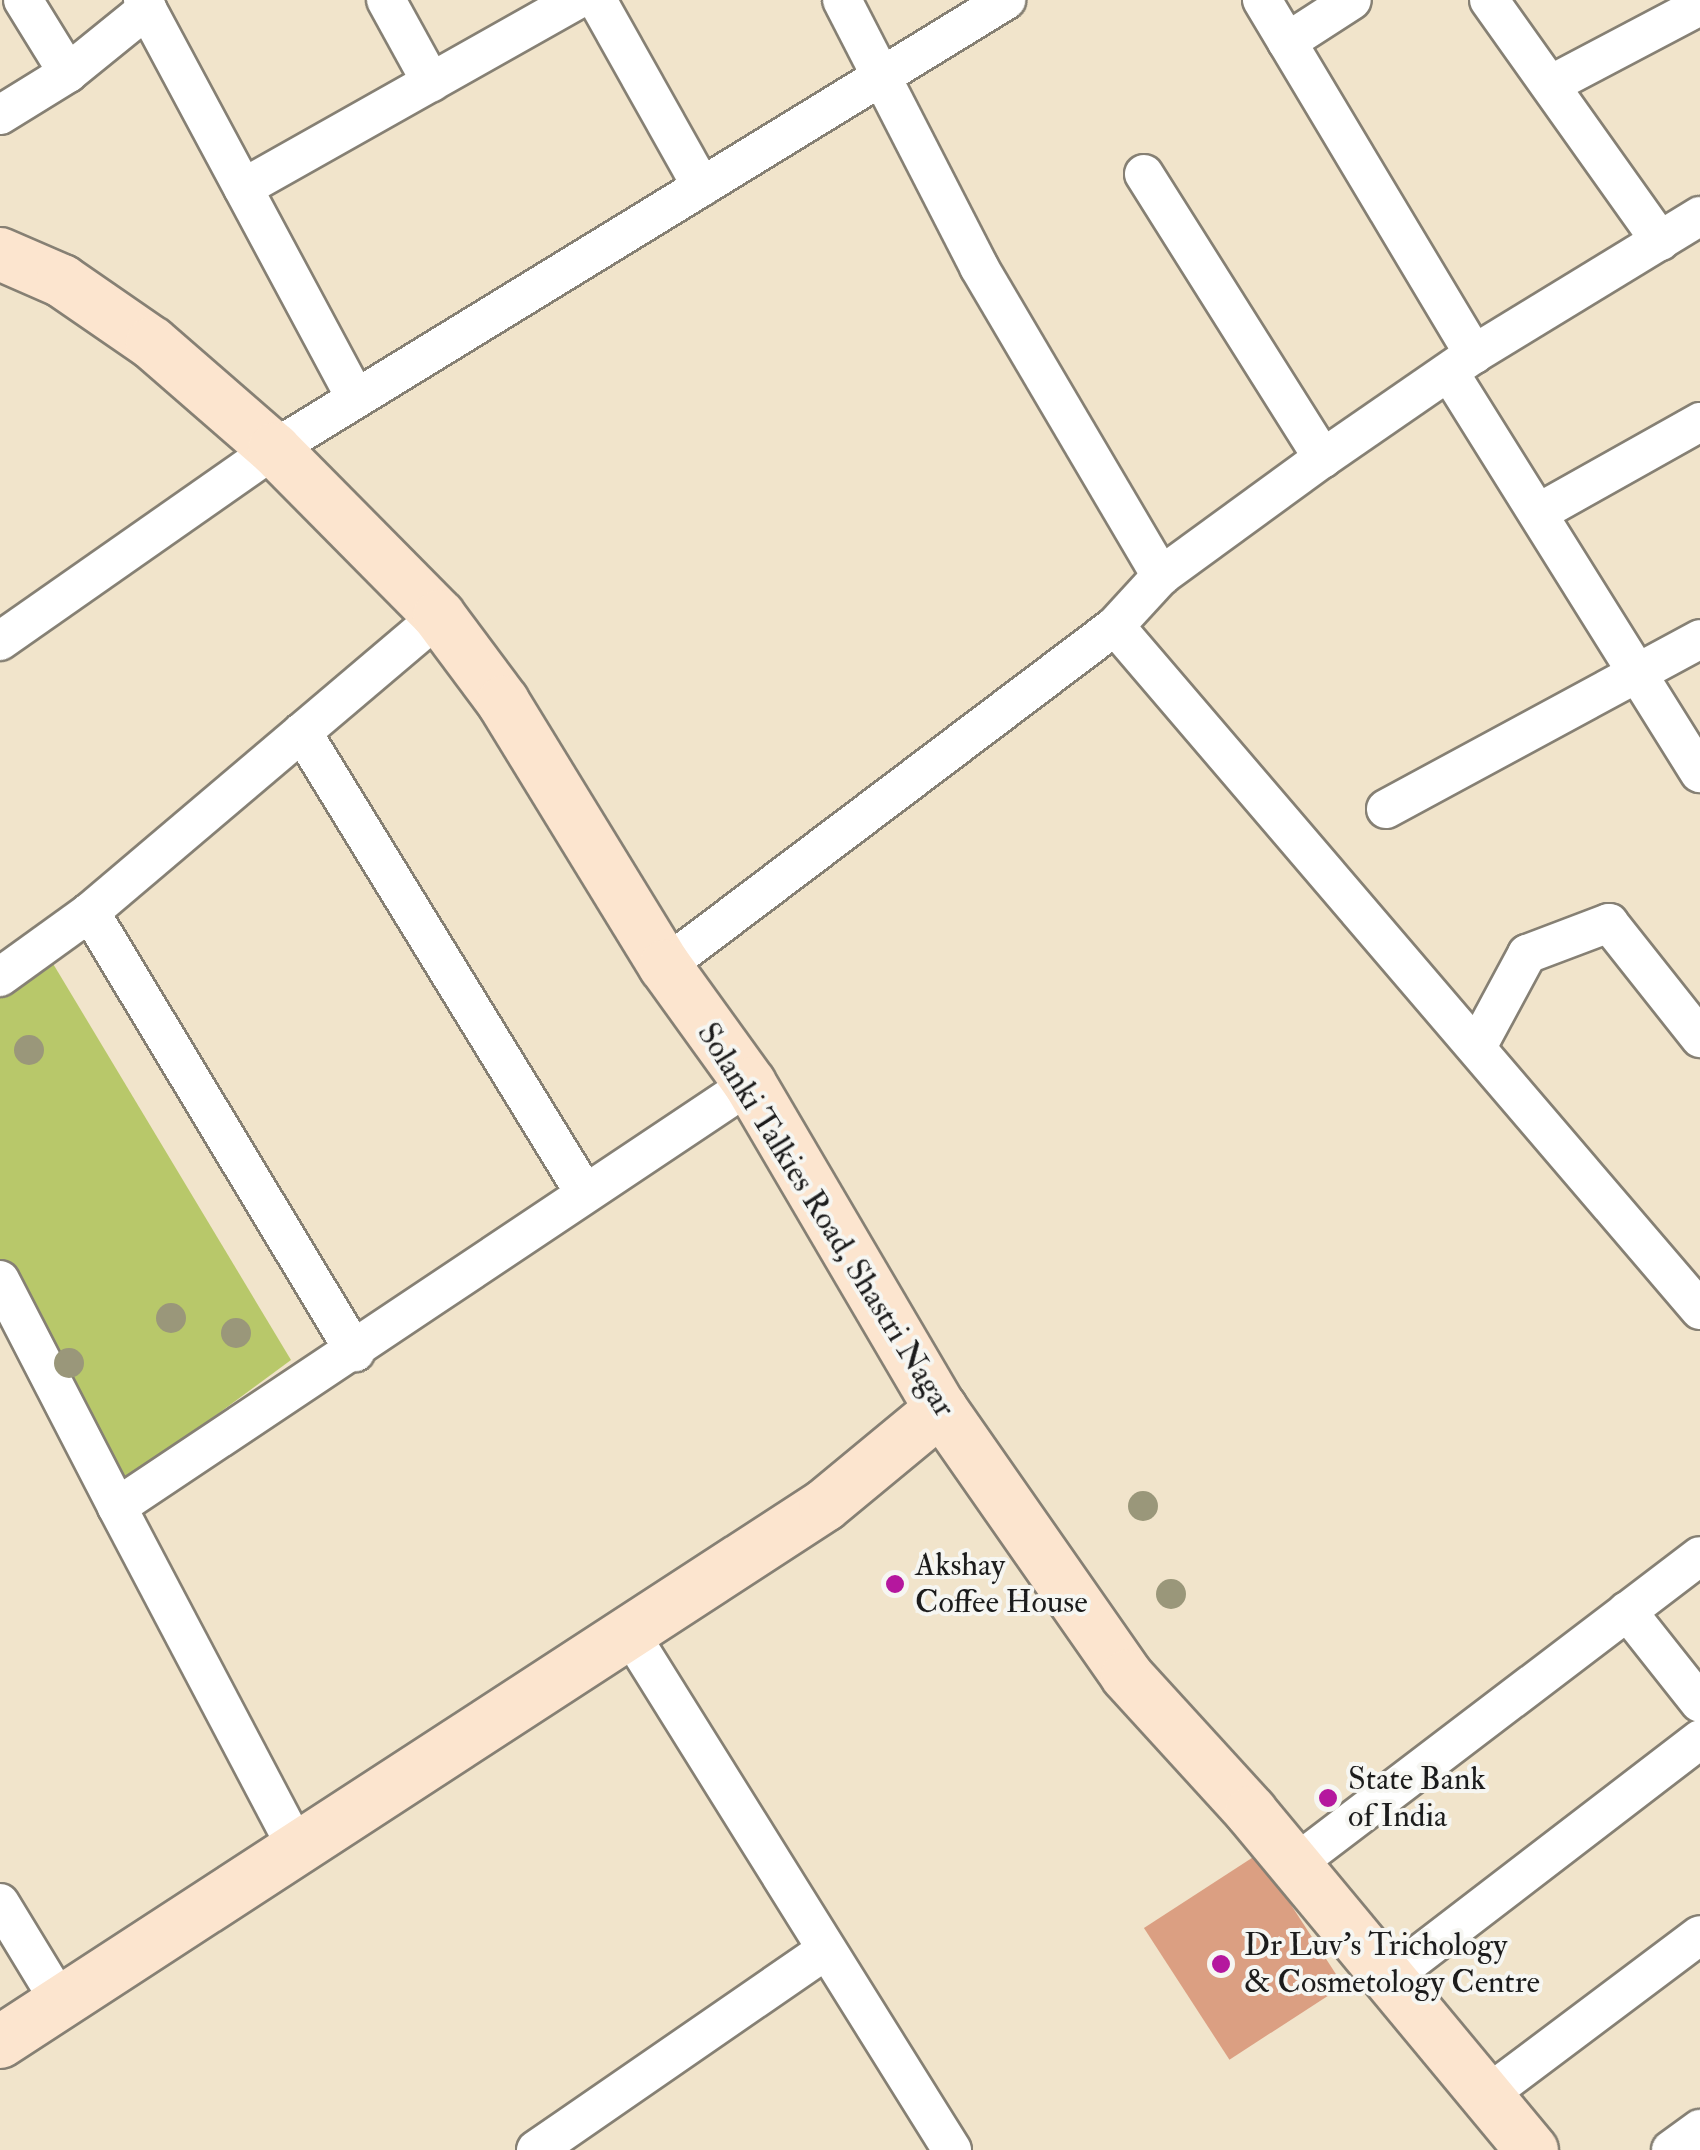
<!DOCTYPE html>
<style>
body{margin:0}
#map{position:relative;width:1700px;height:2150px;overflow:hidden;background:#f1e4cb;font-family:"IM FELL Double Pica",serif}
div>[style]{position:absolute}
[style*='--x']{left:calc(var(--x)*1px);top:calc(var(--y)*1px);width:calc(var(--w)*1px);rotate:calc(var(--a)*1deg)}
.green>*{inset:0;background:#b8c86a}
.building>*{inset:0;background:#db9f82;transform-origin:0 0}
.roads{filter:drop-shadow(2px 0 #868074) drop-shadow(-2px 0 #868074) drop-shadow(0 2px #868074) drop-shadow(0 -2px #868074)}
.street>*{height:38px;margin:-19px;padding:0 19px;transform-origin:19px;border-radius:19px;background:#fff}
.secondary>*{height:52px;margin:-26px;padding:0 26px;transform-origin:26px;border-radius:26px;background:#fce5cf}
.trees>*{width:30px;height:30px;margin:-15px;border-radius:50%;background:#9a977a}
.dots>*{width:28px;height:28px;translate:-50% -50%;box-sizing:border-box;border:5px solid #f6f6f2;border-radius:50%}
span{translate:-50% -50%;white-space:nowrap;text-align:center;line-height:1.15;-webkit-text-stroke:8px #f6f6f2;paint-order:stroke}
.street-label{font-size:32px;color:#1c1c1c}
.poi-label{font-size:32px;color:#1c1c1c}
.left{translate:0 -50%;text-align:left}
</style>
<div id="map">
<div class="green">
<div style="clip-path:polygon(49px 957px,291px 1360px,123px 1484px,0 1265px,0 996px)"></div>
</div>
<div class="building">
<div style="left:1258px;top:1854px;width:157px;height:136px;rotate:57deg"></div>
</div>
<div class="roads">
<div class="street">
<div style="--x:23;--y:0;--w:86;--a:58.3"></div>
<div style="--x:386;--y:0;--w:94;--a:61.2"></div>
<div style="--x:597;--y:0;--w:214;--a:60.7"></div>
<div style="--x:842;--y:0;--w:300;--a:62.8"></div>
<div style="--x:979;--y:267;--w:359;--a:59.5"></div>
<div style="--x:1262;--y:0;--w:413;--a:59.1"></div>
<div style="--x:1489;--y:0;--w:296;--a:54.6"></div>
<div style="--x:147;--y:9;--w:442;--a:61.8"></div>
<div style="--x:1287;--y:42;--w:77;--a:-32.9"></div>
<div style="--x:1550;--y:85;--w:170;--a:-27.8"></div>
<div style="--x:0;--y:115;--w:80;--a:-31.7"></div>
<div style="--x:68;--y:73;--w:102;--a:-39"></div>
<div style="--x:147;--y:9;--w:10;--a:-114"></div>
<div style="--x:1144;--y:174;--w:336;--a:57.8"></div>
<div style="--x:243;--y:188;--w:383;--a:-29.4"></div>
<div style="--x:1449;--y:372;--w:473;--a:58"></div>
<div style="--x:1538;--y:513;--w:186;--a:-29.3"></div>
<div style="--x:1115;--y:626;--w:900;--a:49.46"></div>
<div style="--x:0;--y:641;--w:335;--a:-35"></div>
<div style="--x:274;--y:449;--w:859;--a:-31.52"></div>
<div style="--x:302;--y:732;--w:540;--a:58.49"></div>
<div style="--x:1386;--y:809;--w:357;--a:-28.4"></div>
<div style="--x:90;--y:912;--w:514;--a:58.94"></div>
<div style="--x:665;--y:966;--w:564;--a:-37.07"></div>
<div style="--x:1115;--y:626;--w:68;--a:-47.4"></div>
<div style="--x:1161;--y:576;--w:200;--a:-36.1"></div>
<div style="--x:1323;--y:458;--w:183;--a:-34.6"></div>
<div style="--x:1474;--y:354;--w:265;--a:-31.4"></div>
<div style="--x:0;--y:977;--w:111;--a:-35.8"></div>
<div style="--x:90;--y:912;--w:458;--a:-40.3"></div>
<div style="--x:1477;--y:1047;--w:106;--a:-61.7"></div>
<div style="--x:1527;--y:954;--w:88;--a:-20.7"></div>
<div style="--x:1609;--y:923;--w:147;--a:51.6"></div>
<div style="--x:0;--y:1280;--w:255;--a:62.7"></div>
<div style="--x:117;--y:1507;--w:761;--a:-33.75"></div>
<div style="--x:117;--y:1507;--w:382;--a:62.2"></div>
<div style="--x:1627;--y:1611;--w:117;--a:51.6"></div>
<div style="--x:627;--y:1629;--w:614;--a:58.04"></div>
<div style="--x:1294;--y:1865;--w:510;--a:-37.27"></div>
<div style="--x:0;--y:1903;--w:114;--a:58.7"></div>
<div style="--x:1389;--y:1978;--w:392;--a:-37.5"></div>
<div style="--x:1487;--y:2095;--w:266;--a:-36.9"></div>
<div style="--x:536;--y:2150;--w:349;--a:-34.6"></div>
<div style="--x:1671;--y:2150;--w:36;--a:-36"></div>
</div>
<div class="secondary">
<div style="--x:0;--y:254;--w:68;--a:23.5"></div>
<div style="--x:62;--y:281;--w:109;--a:34.6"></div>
<div style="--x:152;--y:343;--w:162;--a:41"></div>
<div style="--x:274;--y:449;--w:235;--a:45.3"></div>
<div style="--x:439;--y:616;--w:107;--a:53.3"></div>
<div style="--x:503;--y:702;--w:310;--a:58.5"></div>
<div style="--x:665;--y:966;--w:145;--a:54.2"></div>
<div style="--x:750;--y:1084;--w:377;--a:59.6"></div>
<div style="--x:941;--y:1409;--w:325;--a:55.1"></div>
<div style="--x:1127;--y:1676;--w:184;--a:47.6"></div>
<div style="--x:1251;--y:1812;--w:440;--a:50.3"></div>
<div style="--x:0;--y:2042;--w:984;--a:-33.06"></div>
<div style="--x:825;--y:1505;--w:151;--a:-39.6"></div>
</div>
</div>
<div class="trees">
<div style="left:29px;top:1050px"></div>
<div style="left:171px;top:1318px"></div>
<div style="left:236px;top:1333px"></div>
<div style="left:69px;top:1363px"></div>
<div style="left:1143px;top:1506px"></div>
<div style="left:1171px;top:1594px"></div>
</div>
<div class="dots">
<div style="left:895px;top:1584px;background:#b5179e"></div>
<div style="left:1328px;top:1798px;background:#b5179e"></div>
<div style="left:1221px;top:1964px;background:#b5179e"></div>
</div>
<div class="street-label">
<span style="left:826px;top:1220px;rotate:58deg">Solanki Talkies Road, Shastri Nagar</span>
</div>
<div class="poi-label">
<span class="left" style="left:915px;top:1584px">Akshay<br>Coffee House</span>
<span class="left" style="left:1348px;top:1798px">State Bank<br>of India</span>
<span class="left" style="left:1244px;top:1964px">Dr Luv's Trichology<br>&amp; Cosmetology Centre</span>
</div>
</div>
